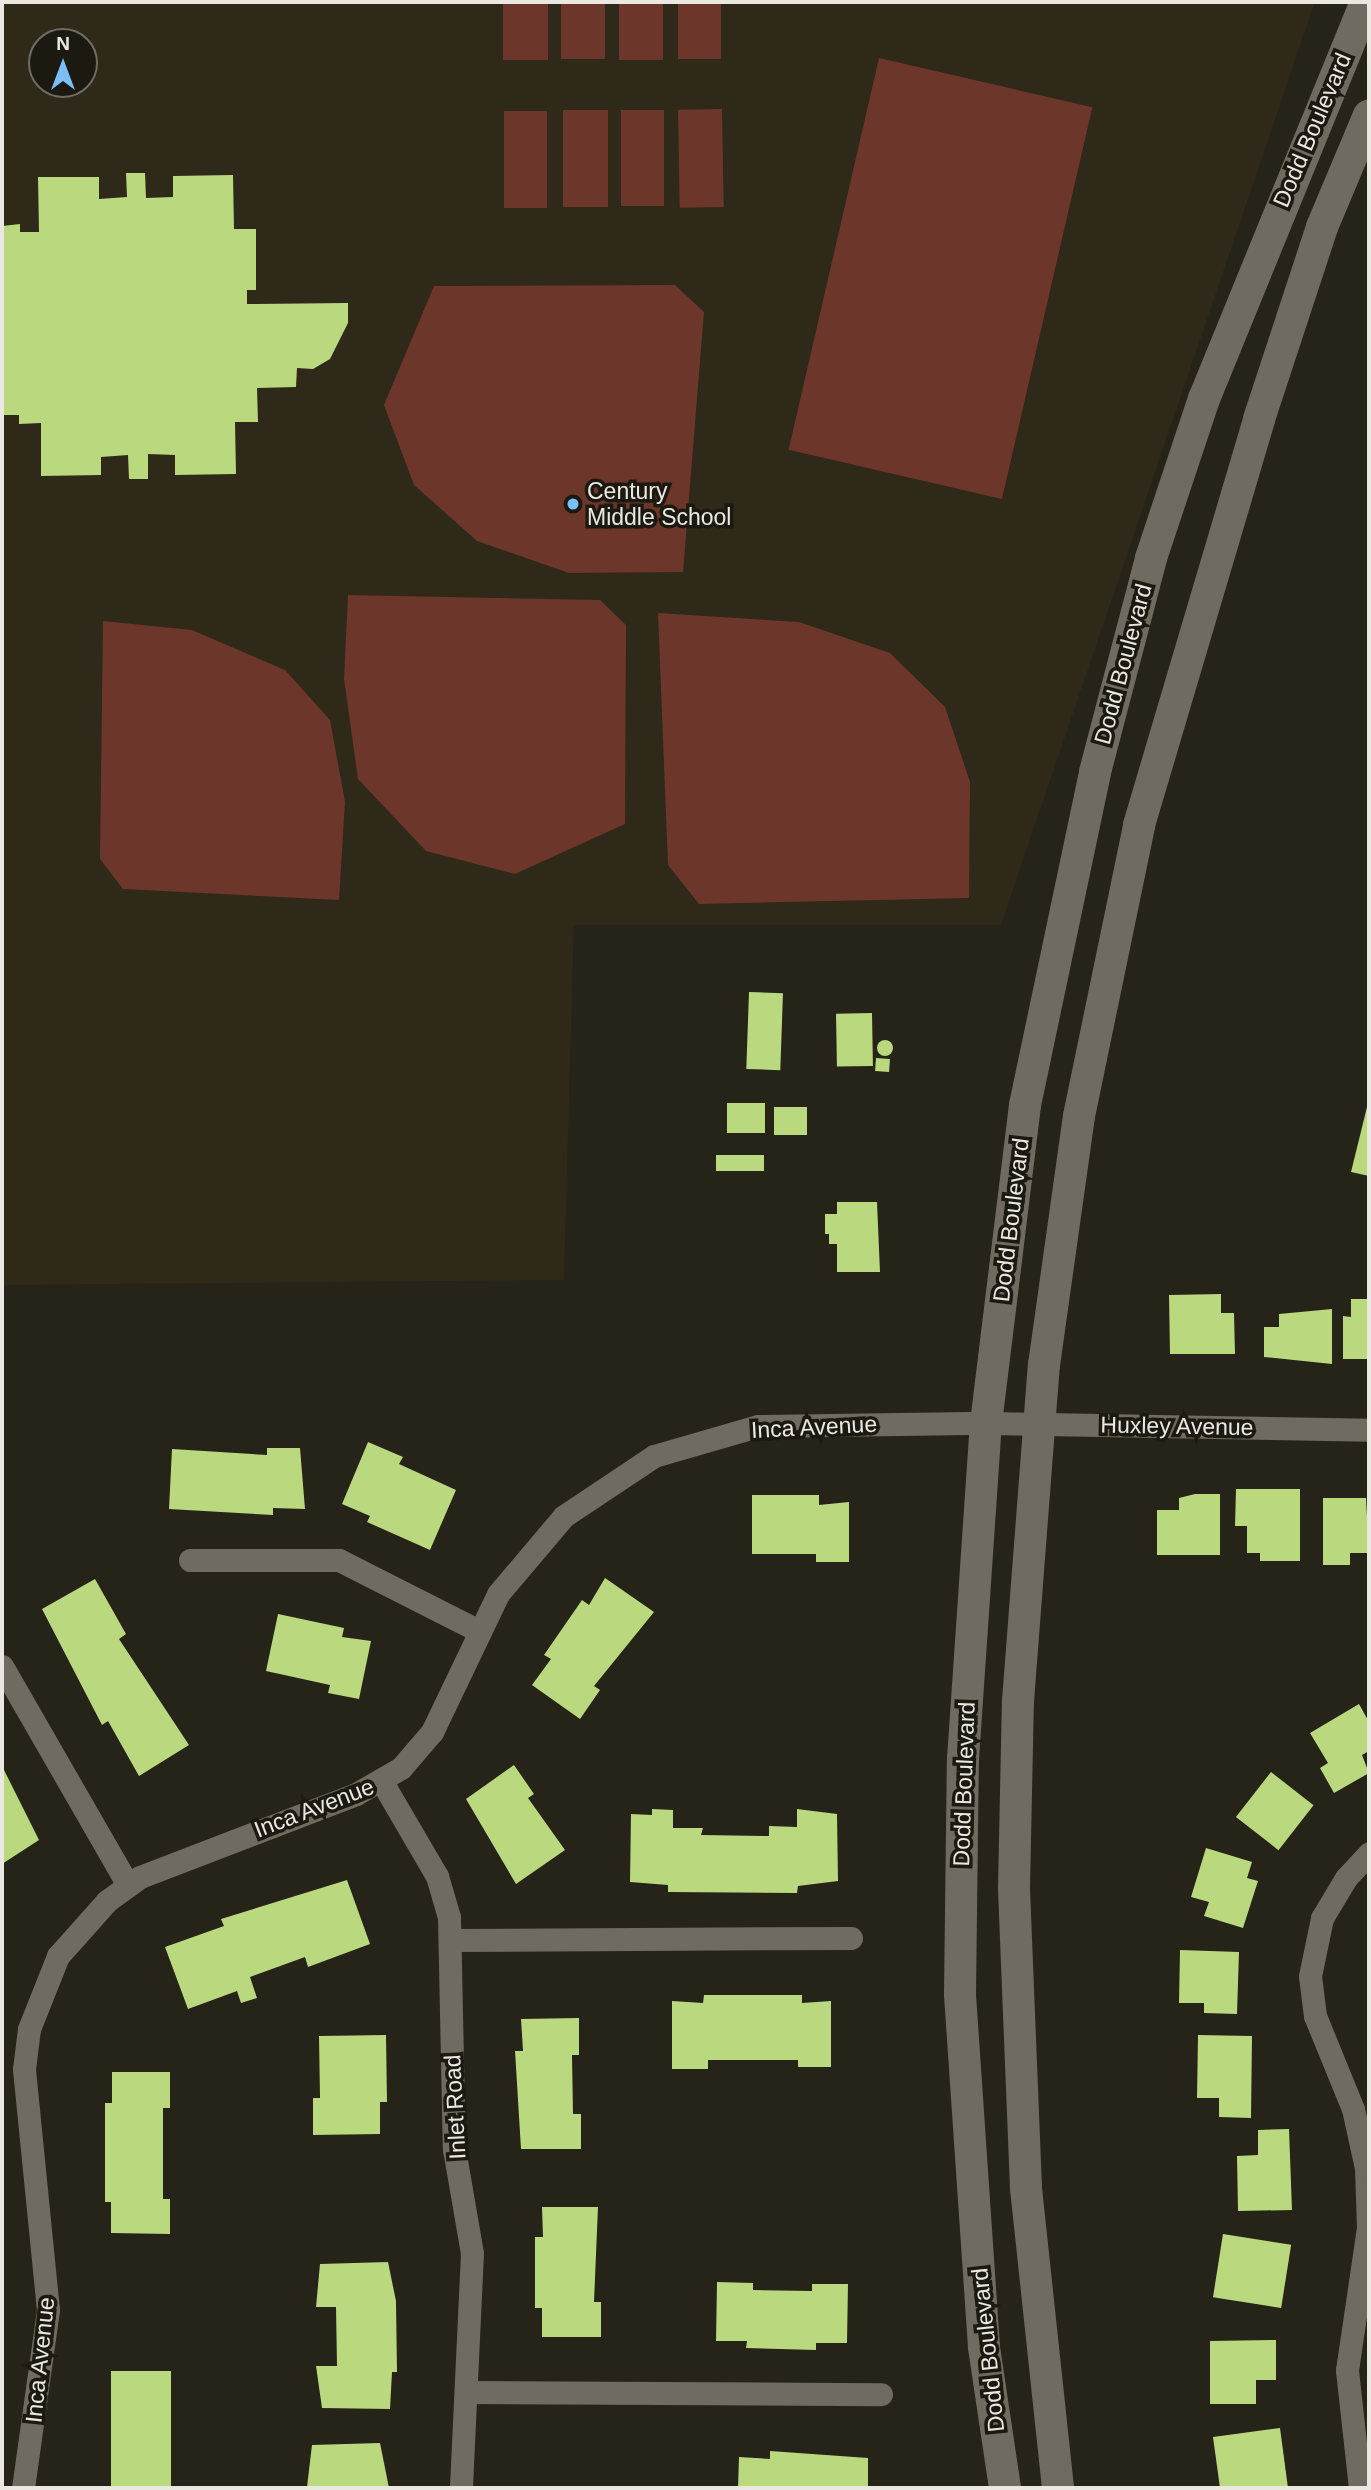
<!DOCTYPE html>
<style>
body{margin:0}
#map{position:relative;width:1371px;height:2490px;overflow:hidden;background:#262319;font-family:Arial,sans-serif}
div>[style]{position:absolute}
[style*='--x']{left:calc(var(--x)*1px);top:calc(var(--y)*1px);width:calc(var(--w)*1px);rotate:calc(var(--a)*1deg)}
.built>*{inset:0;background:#2e2919}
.green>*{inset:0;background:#6c362a;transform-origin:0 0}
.building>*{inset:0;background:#bad97f;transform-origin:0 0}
.round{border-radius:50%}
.street>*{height:23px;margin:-11.5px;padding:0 11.5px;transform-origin:11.5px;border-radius:11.5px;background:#6f6b60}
.secondary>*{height:32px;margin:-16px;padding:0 16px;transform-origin:16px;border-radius:16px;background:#6f6b60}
.dots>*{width:19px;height:19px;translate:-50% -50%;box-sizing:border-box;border:4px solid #1c1910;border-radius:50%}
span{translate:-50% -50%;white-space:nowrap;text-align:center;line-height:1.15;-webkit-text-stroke:7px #1c1910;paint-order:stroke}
.street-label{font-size:23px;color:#eae8e1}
.poi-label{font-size:23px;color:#eae8e1}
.left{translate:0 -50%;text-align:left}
.frame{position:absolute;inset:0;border:4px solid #eae8e1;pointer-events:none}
.north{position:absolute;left:28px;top:28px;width:70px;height:70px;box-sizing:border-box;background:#1c1910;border:2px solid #6e6c64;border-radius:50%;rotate:0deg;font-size:19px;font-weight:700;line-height:28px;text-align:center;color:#eae8e1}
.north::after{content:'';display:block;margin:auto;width:24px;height:32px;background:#7bbef8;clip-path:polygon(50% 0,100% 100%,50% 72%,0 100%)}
</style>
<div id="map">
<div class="built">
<div style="clip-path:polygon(evenodd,2px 2px,1315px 2px,1001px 925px,574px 925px,564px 1280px,2px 1285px,2px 2px,42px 42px,84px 42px,84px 84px,42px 84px,42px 42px)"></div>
</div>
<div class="green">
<div style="left:503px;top:2px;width:45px;height:58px"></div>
<div style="left:561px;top:2px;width:44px;height:57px"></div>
<div style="left:619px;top:2px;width:44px;height:58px"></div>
<div style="left:678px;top:2px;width:43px;height:57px"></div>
<div style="left:879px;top:58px;width:219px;height:402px;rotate:13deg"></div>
<div style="left:722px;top:109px;width:98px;height:44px;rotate:89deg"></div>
<div style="left:608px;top:110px;width:97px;height:45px;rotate:90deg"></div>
<div style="left:621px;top:110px;width:43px;height:96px"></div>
<div style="left:504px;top:111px;width:43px;height:97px"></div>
<div style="clip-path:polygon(675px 285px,704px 312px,683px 572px,569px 573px,477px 541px,414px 485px,384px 405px,434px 286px)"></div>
<div style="clip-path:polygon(348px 595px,600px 600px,626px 625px,625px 824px,515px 874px,426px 851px,358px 779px,344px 679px)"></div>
<div style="clip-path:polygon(658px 613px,799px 622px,890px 653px,945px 707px,970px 782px,969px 898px,699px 904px,668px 865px)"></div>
<div style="clip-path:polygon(103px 621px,192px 630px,285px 670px,330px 720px,345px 802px,339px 900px,123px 889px,100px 859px)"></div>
</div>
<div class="building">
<div style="clip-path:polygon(126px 173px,145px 173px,146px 198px,173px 197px,173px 176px,233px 175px,234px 229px,256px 229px,256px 290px,247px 290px,247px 304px,348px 303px,348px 323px,330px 359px,313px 369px,297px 368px,296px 387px,257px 388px,258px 422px,235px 422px,236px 474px,175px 475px,175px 455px,148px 454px,148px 479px,129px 479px,128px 455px,101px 457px,101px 475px,41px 476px,41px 423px,19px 424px,19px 415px,2px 415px,2px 226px,20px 224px,20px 232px,39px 232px,38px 177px,99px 177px,99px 199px,127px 197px)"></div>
<div style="left:749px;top:992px;width:34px;height:77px;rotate:2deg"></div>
<div style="left:872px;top:1013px;width:53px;height:36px;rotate:89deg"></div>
<div class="round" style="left:877px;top:1040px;width:16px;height:16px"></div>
<div style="left:876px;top:1058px;width:14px;height:13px;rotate:4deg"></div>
<div style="left:727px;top:1103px;width:38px;height:30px"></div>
<div style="left:774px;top:1107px;width:33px;height:28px"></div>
<div style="clip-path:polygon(1367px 1107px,1369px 1108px,1369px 1176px,1351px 1172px)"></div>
<div style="left:716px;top:1155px;width:48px;height:16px"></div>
<div style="clip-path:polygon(837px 1202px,877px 1202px,880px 1272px,837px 1272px,837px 1244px,829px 1244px,829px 1234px,825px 1234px,825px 1214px,837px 1214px)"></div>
<div style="clip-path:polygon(1221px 1294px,1221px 1313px,1234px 1313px,1235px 1354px,1170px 1354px,1169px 1295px)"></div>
<div style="clip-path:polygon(1351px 1299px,1369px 1299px,1369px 1359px,1343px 1359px,1343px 1316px,1351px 1317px)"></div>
<div style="clip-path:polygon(1332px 1309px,1332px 1364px,1264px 1357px,1264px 1327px,1279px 1327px,1279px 1314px)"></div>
<div style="clip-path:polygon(368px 1442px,403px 1457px,399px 1464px,456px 1490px,430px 1550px,367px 1522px,370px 1516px,342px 1504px)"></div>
<div style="clip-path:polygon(267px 1448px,300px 1448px,305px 1509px,273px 1508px,273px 1515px,169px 1509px,172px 1449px,267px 1455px)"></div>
<div style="clip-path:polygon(1236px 1489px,1300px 1489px,1300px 1561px,1260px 1561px,1260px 1553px,1247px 1553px,1247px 1526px,1235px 1526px)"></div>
<div style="clip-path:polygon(1195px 1494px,1220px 1494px,1220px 1555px,1157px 1555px,1157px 1510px,1179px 1510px,1179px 1498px)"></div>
<div style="clip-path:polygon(752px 1495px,819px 1495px,819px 1505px,849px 1502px,849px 1562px,816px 1562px,816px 1554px,752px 1554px)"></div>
<div style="clip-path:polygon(1323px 1498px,1366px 1498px,1369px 1553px,1350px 1553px,1350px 1565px,1323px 1565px)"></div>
<div style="clip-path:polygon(605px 1578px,654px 1612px,594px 1686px,600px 1690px,580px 1719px,532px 1685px,551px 1659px,544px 1655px,582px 1600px,589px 1605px)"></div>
<div style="clip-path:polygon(95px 1579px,126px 1634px,119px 1639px,189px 1745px,139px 1776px,108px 1721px,102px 1725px,42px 1609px)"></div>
<div style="clip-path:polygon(278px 1614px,344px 1628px,342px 1637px,371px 1641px,359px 1699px,328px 1693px,330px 1685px,266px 1671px)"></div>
<div style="clip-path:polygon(1359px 1704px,1369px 1722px,1369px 1751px,1362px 1755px,1369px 1773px,1334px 1793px,1320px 1768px,1328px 1763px,1310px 1733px)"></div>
<div style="clip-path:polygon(514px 1765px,534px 1794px,528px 1798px,565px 1850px,516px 1884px,466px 1799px)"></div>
<div style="clip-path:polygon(2px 1766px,39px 1840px,2px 1864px)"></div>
<div style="left:1271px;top:1772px;width:54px;height:57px;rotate:38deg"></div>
<div style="clip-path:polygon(652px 1809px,673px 1810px,673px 1828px,703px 1828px,701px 1835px,769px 1836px,769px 1826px,797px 1827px,797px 1809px,837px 1814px,838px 1881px,798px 1886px,797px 1893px,668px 1892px,668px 1885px,630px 1882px,631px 1814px,652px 1815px)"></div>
<div style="clip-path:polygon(1206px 1848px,1252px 1862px,1247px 1878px,1258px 1881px,1243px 1928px,1204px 1916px,1209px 1902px,1191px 1897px)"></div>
<div style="clip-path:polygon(347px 1880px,370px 1944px,308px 1967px,305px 1957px,250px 1977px,257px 1998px,241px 2003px,237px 1991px,188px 2009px,165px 1947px,224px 1926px,221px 1919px)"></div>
<div style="clip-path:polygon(1180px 1950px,1239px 1952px,1237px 2014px,1204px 2013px,1204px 2003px,1179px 2003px)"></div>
<div style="clip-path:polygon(704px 1995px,802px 1995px,802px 2003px,831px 2001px,831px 2067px,798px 2067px,798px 2060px,708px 2060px,708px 2069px,672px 2069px,672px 2001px,703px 2003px)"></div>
<div style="clip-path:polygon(579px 2018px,579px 2055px,572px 2055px,573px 2114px,581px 2114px,581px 2149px,521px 2149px,515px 2051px,523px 2051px,521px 2019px)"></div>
<div style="clip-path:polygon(386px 2035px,387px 2102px,380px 2102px,380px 2134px,313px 2135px,313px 2098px,320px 2098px,319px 2036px)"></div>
<div style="clip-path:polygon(1198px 2035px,1252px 2036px,1251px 2118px,1219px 2117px,1219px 2098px,1197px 2098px)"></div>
<div style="clip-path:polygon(112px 2072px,170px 2072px,170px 2108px,163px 2108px,163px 2199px,170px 2199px,170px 2234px,111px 2233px,111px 2202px,105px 2202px,105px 2103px,112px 2103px)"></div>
<div style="clip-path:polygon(1289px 2129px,1292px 2210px,1238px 2211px,1237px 2156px,1258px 2155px,1258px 2130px)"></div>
<div style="clip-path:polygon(542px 2207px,598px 2207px,594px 2302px,601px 2302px,601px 2337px,542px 2337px,542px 2308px,535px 2308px,535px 2237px,543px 2237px)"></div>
<div style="left:1223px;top:2234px;width:69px;height:64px;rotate:9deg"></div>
<div style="clip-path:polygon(388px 2262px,396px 2301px,397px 2372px,392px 2372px,390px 2409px,322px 2408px,316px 2366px,337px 2366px,336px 2307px,316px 2307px,320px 2264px)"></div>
<div style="clip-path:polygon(717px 2282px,753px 2283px,753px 2290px,812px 2291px,812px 2284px,848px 2284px,847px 2343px,816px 2343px,816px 2350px,746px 2348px,747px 2341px,716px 2341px)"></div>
<div style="clip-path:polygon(1276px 2340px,1276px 2380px,1256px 2380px,1256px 2404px,1210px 2404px,1210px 2341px)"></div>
<div style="left:111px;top:2371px;width:60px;height:117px"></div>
<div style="clip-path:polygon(1280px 2428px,1288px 2488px,1220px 2488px,1213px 2437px)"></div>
<div style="clip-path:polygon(380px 2443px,389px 2488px,307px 2487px,312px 2445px)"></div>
<div style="clip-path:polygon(770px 2451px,868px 2458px,868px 2488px,738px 2488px,739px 2457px,770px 2459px)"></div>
</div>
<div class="street">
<div style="--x:190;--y:1560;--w:149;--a:0"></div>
<div style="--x:339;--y:1560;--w:157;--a:26.9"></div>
<div style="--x:2;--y:1666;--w:253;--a:60.1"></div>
<div style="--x:382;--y:1782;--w:109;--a:59.7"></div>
<div style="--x:437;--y:1876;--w:43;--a:73.7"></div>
<div style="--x:449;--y:1917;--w:232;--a:88.8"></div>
<div style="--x:454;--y:2149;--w:106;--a:80.2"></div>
<div style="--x:472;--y:2253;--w:235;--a:92.7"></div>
<div style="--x:451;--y:1940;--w:400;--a:-0.3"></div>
<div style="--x:466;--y:2392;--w:415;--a:0.3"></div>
<div style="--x:23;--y:2488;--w:180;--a:-82"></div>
<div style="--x:48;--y:2310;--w:242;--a:-95.7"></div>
<div style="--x:24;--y:2069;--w:40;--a:-82.9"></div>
<div style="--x:29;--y:2029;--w:79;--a:-68.3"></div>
<div style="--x:58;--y:1956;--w:74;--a:-48.3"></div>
<div style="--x:107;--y:1901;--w:41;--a:-36"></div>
<div style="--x:140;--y:1877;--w:231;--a:-21"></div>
<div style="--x:356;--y:1794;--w:52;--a:-30"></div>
<div style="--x:401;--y:1768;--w:48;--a:-49.3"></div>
<div style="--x:432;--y:1732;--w:153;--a:-64.4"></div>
<div style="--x:498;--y:1594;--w:102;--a:-49.8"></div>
<div style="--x:564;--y:1516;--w:108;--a:-33.7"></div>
<div style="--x:654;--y:1456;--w:108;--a:-16.1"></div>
<div style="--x:758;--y:1426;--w:228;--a:-0.8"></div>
<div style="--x:986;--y:1423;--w:383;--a:1"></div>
<div style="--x:1360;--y:2488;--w:119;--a:-96.3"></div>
<div style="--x:1347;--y:2370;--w:144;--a:-81.6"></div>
<div style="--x:1368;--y:2228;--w:60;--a:-91.9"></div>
<div style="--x:1366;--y:2168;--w:60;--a:-102.4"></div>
<div style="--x:1353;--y:2109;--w:100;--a:-112.2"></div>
<div style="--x:1315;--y:2016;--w:40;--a:-97.1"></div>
<div style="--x:1310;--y:1976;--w:59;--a:-78.3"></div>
<div style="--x:1322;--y:1918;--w:47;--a:-59"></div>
<div style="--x:1346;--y:1878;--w:34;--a:-47"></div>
</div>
<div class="secondary">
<div style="--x:1005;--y:2488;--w:143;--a:-98.5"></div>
<div style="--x:984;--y:2347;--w:354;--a:-93.9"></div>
<div style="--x:960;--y:1994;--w:235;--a:-89.3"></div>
<div style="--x:963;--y:1759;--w:337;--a:-86.1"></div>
<div style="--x:986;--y:1423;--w:320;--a:-83"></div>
<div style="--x:1025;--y:1105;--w:340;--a:-78.1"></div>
<div style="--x:1095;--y:772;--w:221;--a:-75.3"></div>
<div style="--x:1151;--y:558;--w:168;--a:-71.6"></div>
<div style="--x:1204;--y:399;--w:429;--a:-67.8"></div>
<div style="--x:1058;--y:2488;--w:302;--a:-96.1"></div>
<div style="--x:1026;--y:2188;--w:300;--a:-92.3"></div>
<div style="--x:1014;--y:1888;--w:187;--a:-88.8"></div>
<div style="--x:1018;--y:1701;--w:337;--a:-85.6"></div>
<div style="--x:1044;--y:1365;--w:251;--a:-82"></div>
<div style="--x:1079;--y:1116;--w:297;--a:-78.3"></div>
<div style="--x:1139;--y:825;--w:423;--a:-73.5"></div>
<div style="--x:1259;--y:419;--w:202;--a:-71.8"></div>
<div style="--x:1322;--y:227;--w:121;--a:-67.2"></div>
</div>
<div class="dots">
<div style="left:573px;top:504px;background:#7bbef8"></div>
</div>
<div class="street-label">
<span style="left:1312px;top:130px;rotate:-67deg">Dodd Boulevard</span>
<span style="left:1123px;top:664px;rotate:-75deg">Dodd Boulevard</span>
<span style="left:1011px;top:1220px;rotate:-83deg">Dodd Boulevard</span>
<span style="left:1177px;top:1426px;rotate:1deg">Huxley Avenue</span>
<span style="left:814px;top:1427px;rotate:-3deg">Inca Avenue</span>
<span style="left:964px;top:1784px;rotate:-88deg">Dodd Boulevard</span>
<span style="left:314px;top:1808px;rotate:-21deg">Inca Avenue</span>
<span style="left:455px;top:2107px;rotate:-93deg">Inlet Road</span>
<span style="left:988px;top:2350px;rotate:-96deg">Dodd Boulevard</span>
<span style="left:40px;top:2360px;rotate:-84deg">Inca Avenue</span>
</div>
<div class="poi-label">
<span class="left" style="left:587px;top:504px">Century<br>Middle School</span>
</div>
<div class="frame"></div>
<div class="north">N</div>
</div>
